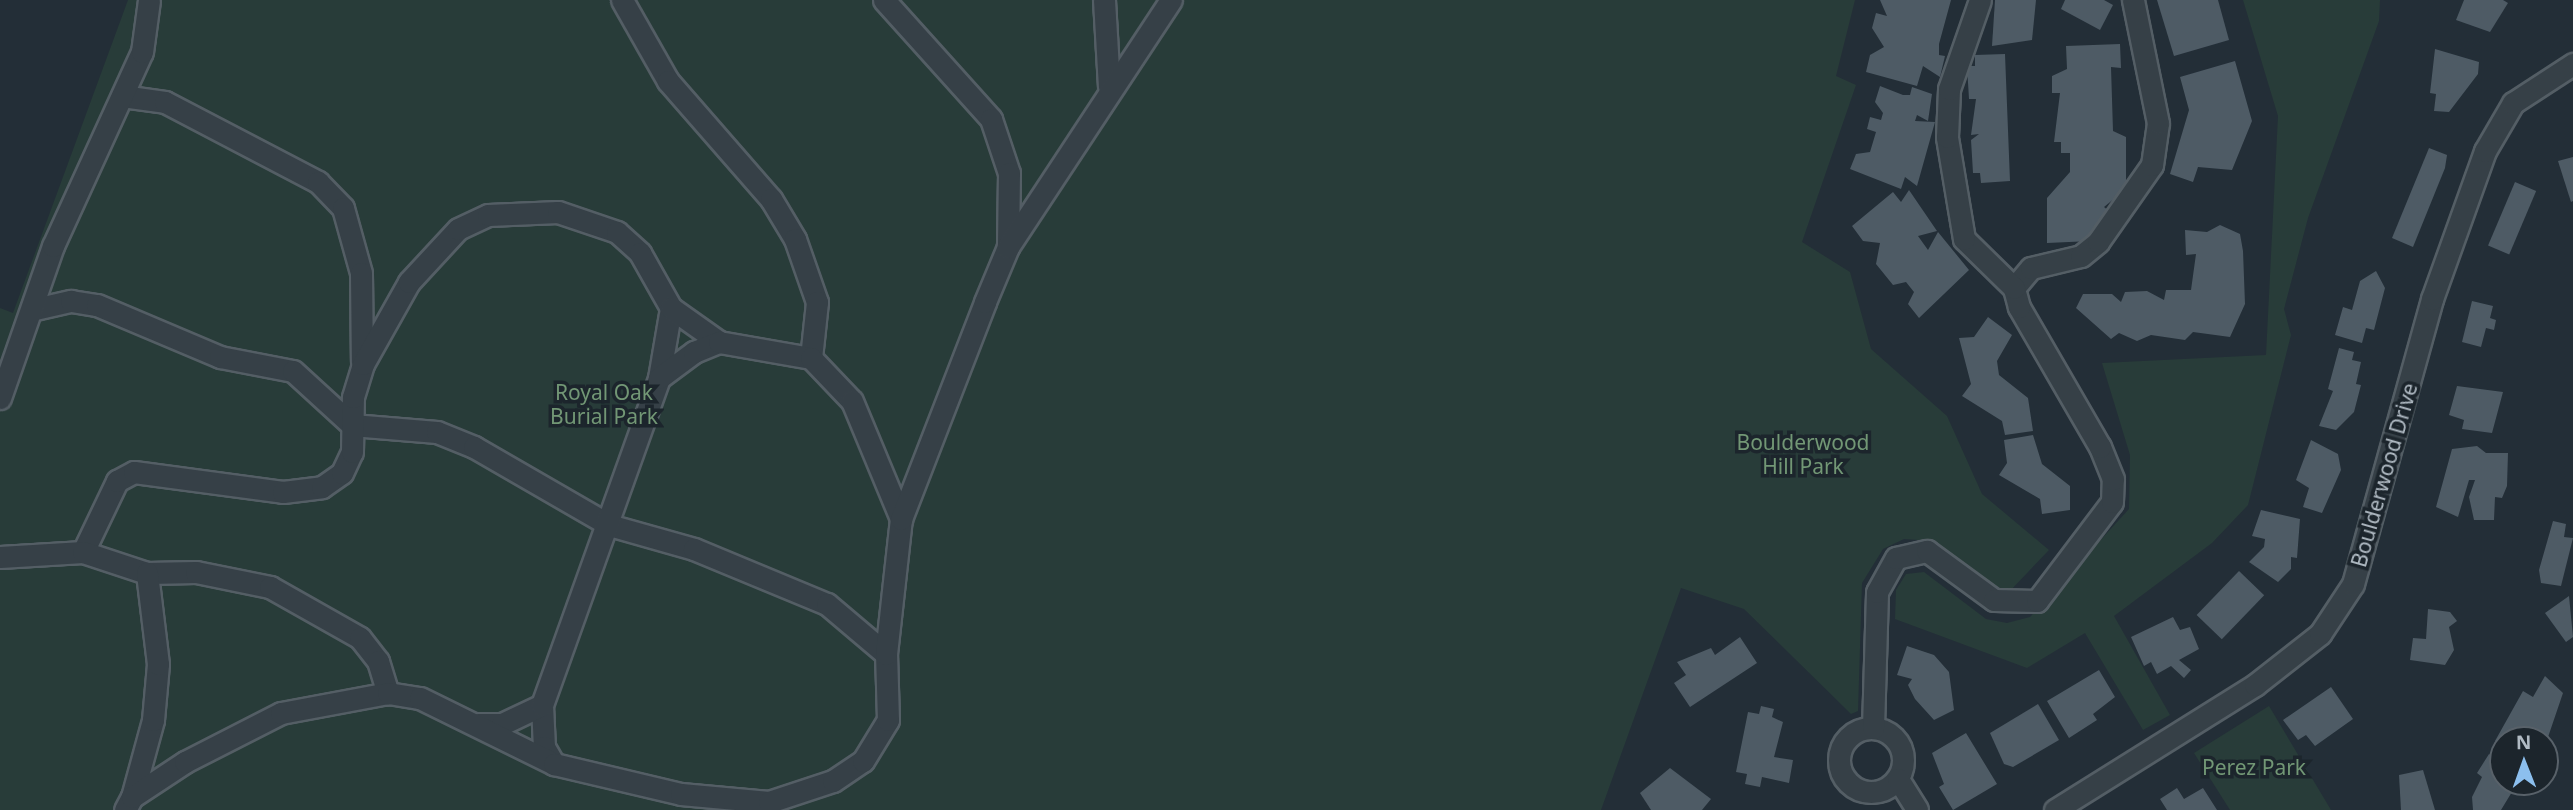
<!DOCTYPE html>
<style>
body{margin:0}
#map{position:relative;width:2573px;height:810px;overflow:hidden;background:#232e37;font-family:"Noto Sans",sans-serif}
div>[style]{position:absolute}
[style*='--x']{left:calc(var(--x)*1px);top:calc(var(--y)*1px);width:calc(var(--w)*1px);rotate:calc(var(--a)*1deg)}
.green>*{inset:0;background:#283c39}
.building>*{inset:0;background:#4e5b65;transform-origin:0 0}
.roads{filter:drop-shadow(2px 0 #545e65) drop-shadow(-2px 0 #545e65) drop-shadow(0 2px #545e65) drop-shadow(0 -2px #545e65)}
.minor>*{height:21px;margin:-10.5px;padding:0 10.5px;transform-origin:10.5px;border-radius:10.5px;background:#364047}
.minor>.ring{margin:-10.5px;padding:0;box-sizing:content-box;background:none;border:21px solid #364047;border-radius:50%}
span{translate:-50% -50%;white-space:nowrap;text-align:center;line-height:1.15;-webkit-text-stroke:7px #1c252c;paint-order:stroke}
.park-label{font-size:21px;color:#729775}
.street-label{font-size:21px;color:#b1bbc4}
.north{position:absolute;left:2489px;top:726px;width:70px;height:70px;box-sizing:border-box;background:#1c252c;border:2px solid #586169;border-radius:50%;rotate:359deg;font-size:19px;font-weight:700;line-height:28px;text-align:center;color:#b1bbc4}
.north::after{content:'';display:block;margin:auto;width:24px;height:32px;background:#8cbfee;clip-path:polygon(50% 0,100% 100%,50% 72%,0 100%)}
</style>
<div id="map">
<div class="green">
<div style="clip-path:polygon(128px 0,1855px 0,1836px 76px,1856px 85px,1802px 242px,1850px 272px,1871px 349px,1947px 416px,1982px 494px,2049px 550px,2009px 592px,1998px 592px,1933px 541px,1904px 539px,1883px 549px,1862px 583px,1858px 711px,1851px 714px,1744px 609px,1681px 588px,1601px 810px,0 810px,0 308px,13px 313px)"></div>
<div style="clip-path:polygon(2243px 0,2380px 0,2379px 21px,2308px 218px,2284px 309px,2291px 335px,2248px 505px,2212px 543px,2114px 616px,2170px 715px,2143px 730px,2085px 633px,2027px 668px,1895px 619px,1896px 590px,1906px 574px,1924px 572px,1986px 619px,2007px 623px,2030px 617px,2129px 509px,2130px 455px,2102px 363px,2266px 355px,2278px 116px)"></div>
<div style="clip-path:polygon(2269px 706px,2331px 810px,2230px 810px,2194px 753px)"></div>
</div>
<div class="building">
<div style="clip-path:polygon(1880px 0,1951px 0,1939px 44px,1939px 55px,1945px 56px,1940px 77px,1923px 66px,1917px 86px,1866px 72px,1870px 55px,1884px 47px,1872px 28px,1876px 13px,1887px 16px)"></div>
<div style="clip-path:polygon(1995px 0,2036px 0,2032px 40px,1992px 46px)"></div>
<div style="clip-path:polygon(2065px 0,2104px 0,2113px 5px,2100px 30px,2061px 9px)"></div>
<div style="clip-path:polygon(2157px 0,2218px 0,2229px 40px,2174px 56px)"></div>
<div style="clip-path:polygon(2464px 0,2503px 0,2508px 3px,2490px 32px,2456px 20px)"></div>
<div style="clip-path:polygon(2120px 44px,2121px 68px,2111px 67px,2113px 131px,2126px 137px,2126px 189px,2104px 207px,2109px 211px,2091px 231px,2091px 241px,2047px 243px,2047px 198px,2070px 172px,2070px 153px,2061px 153px,2061px 142px,2054px 142px,2060px 93px,2052px 93px,2052px 76px,2067px 69px,2066px 46px)"></div>
<div style="clip-path:polygon(2435px 49px,2479px 62px,2478px 74px,2449px 112px,2434px 111px,2436px 94px,2430px 93px)"></div>
<div style="clip-path:polygon(2005px 54px,2010px 181px,1981px 183px,1980px 173px,1973px 173px,1971px 140px,1979px 134px,1971px 135px,1976px 99px,1969px 99px,1967px 66px,1975px 66px,1975px 55px)"></div>
<div style="clip-path:polygon(2235px 61px,2252px 121px,2232px 170px,2198px 167px,2193px 182px,2170px 174px,2189px 110px,2180px 77px)"></div>
<div style="clip-path:polygon(1880px 86px,1903px 95px,1910px 95px,1912px 87px,1932px 94px,1928px 121px,1917px 115px,1915px 121px,1935px 122px,1917px 186px,1905px 177px,1901px 189px,1850px 169px,1856px 154px,1870px 152px,1876px 132px,1867px 129px,1870px 117px,1881px 120px,1883px 113px,1875px 102px)"></div>
<div style="clip-path:polygon(2429px 148px,2447px 155px,2445px 168px,2413px 247px,2392px 238px)"></div>
<div style="clip-path:polygon(2573px 157px,2573px 201px,2571px 202px,2558px 161px)"></div>
<div style="left:2515px;top:182px;width:23px;height:69px;rotate:23deg"></div>
<div style="clip-path:polygon(1909px 190px,1937px 231px,1918px 236px,1928px 250px,1938px 232px,1969px 270px,1919px 318px,1908px 304px,1914px 292px,1906px 282px,1893px 285px,1876px 264px,1880px 243px,1863px 241px,1852px 226px,1893px 192px,1901px 202px)"></div>
<div style="clip-path:polygon(2220px 225px,2240px 234px,2243px 251px,2245px 304px,2230px 337px,2193px 332px,2185px 340px,2151px 335px,2137px 341px,2119px 333px,2111px 339px,2076px 308px,2083px 294px,2112px 294px,2121px 302px,2125px 292px,2147px 291px,2164px 300px,2166px 290px,2191px 290px,2196px 254px,2186px 255px,2185px 230px,2207px 232px)"></div>
<div style="clip-path:polygon(2376px 271px,2385px 288px,2374px 330px,2366px 328px,2362px 343px,2335px 335px,2343px 307px,2352px 310px,2360px 281px)"></div>
<div style="clip-path:polygon(2472px 301px,2493px 306px,2490px 318px,2496px 320px,2494px 330px,2486px 328px,2481px 347px,2462px 342px)"></div>
<div style="clip-path:polygon(1988px 317px,2012px 335px,1997px 361px,1999px 375px,2028px 398px,2033px 431px,2005px 435px,2002px 421px,1962px 396px,1971px 384px,1959px 338px,1974px 337px)"></div>
<div style="clip-path:polygon(2339px 348px,2354px 352px,2352px 360px,2361px 362px,2356px 384px,2361px 385px,2354px 412px,2336px 430px,2319px 426px,2333px 391px,2328px 389px)"></div>
<div style="clip-path:polygon(2457px 386px,2503px 392px,2492px 433px,2462px 429px,2464px 420px,2449px 415px)"></div>
<div style="clip-path:polygon(2033px 435px,2042px 464px,2070px 486px,2070px 510px,2042px 514px,2040px 499px,1999px 475px,2007px 463px,2004px 440px)"></div>
<div style="clip-path:polygon(2311px 440px,2338px 454px,2341px 470px,2322px 513px,2303px 507px,2309px 488px,2296px 480px)"></div>
<div style="clip-path:polygon(2477px 446px,2486px 453px,2508px 453px,2507px 486px,2502px 498px,2495px 497px,2494px 520px,2474px 520px,2469px 497px,2475px 480px,2469px 480px,2458px 517px,2436px 507px,2452px 449px)"></div>
<div style="clip-path:polygon(2261px 510px,2300px 519px,2297px 558px,2291px 557px,2291px 569px,2278px 582px,2249px 562px,2264px 547px,2265px 539px,2252px 536px)"></div>
<div style="clip-path:polygon(2553px 521px,2566px 524px,2564px 537px,2573px 538px,2561px 586px,2541px 583px,2539px 570px)"></div>
<div style="left:2239px;top:571px;width:35px;height:61px;rotate:44deg"></div>
<div style="clip-path:polygon(2569px 596px,2573px 637px,2566px 642px,2545px 613px)"></div>
<div style="clip-path:polygon(2428px 609px,2450px 612px,2457px 621px,2449px 627px,2454px 650px,2445px 665px,2410px 660px,2413px 638px,2426px 639px)"></div>
<div style="clip-path:polygon(2173px 617px,2180px 630px,2190px 627px,2199px 649px,2179px 660px,2191px 670px,2184px 678px,2171px 666px,2157px 674px,2151px 662px,2144px 666px,2131px 637px)"></div>
<div style="clip-path:polygon(1740px 637px,1757px 663px,1690px 707px,1674px 683px,1686px 675px,1677px 662px,1711px 648px,1715px 655px)"></div>
<div style="clip-path:polygon(1907px 646px,1934px 655px,1949px 672px,1954px 710px,1934px 720px,1915px 699px,1908px 685px,1912px 679px,1897px 675px)"></div>
<div style="clip-path:polygon(2099px 670px,2115px 697px,2093px 714px,2097px 720px,2069px 738px,2047px 701px)"></div>
<div style="clip-path:polygon(2545px 676px,2563px 693px,2545px 746px,2545px 740px,2495px 741px,2523px 691px,2533px 697px)"></div>
<div style="clip-path:polygon(2331px 687px,2353px 719px,2315px 746px,2306px 735px,2298px 740px,2283px 720px)"></div>
<div style="clip-path:polygon(2038px 704px,2059px 740px,2013px 767px,2004px 764px,1990px 733px)"></div>
<div style="clip-path:polygon(1761px 706px,1774px 709px,1772px 717px,1783px 722px,1774px 757px,1793px 760px,1789px 783px,1762px 777px,1760px 787px,1745px 784px,1747px 774px,1736px 772px,1748px 712px,1759px 714px)"></div>
<div style="clip-path:polygon(1966px 733px,1997px 784px,1953px 810px,1939px 787px,1944px 784px,1932px 753px)"></div>
<div style="clip-path:polygon(2489px 754px,2503px 763px,2503px 782px,2518px 782px,2501px 810px,2473px 810px,2472px 797px,2482px 777px,2477px 773px)"></div>
<div style="clip-path:polygon(1670px 768px,1711px 799px,1702px 810px,1651px 810px,1640px 793px)"></div>
<div style="clip-path:polygon(2423px 770px,2435px 810px,2401px 810px,2399px 775px)"></div>
<div style="clip-path:polygon(2177px 788px,2184px 799px,2203px 788px,2217px 810px,2167px 810px,2160px 799px)"></div>
</div>
<div class="roads">
<div class="minor">
<div style="--x:622;--y:0;--w:93;--a:60.4"></div>
<div style="--x:668;--y:81;--w:157;--a:48.9"></div>
<div style="--x:771;--y:199;--w:47;--a:59"></div>
<div style="--x:795;--y:239;--w:67;--a:70.8"></div>
<div style="--x:817;--y:302;--w:56;--a:96.1"></div>
<div style="--x:884;--y:0;--w:160;--a:48"></div>
<div style="--x:991;--y:119;--w:57;--a:71.6"></div>
<div style="--x:1009;--y:173;--w:74;--a:90.8"></div>
<div style="--x:1104;--y:0;--w:87;--a:86.7"></div>
<div style="--x:122;--y:96;--w:43;--a:7.9"></div>
<div style="--x:165;--y:102;--w:173;--a:27.6"></div>
<div style="--x:318;--y:182;--w:36;--a:46"></div>
<div style="--x:343;--y:208;--w:67;--a:74.5"></div>
<div style="--x:361;--y:273;--w:89;--a:89.4"></div>
<div style="--x:2014;--y:288;--w:26;--a:-50"></div>
<div style="--x:2031;--y:268;--w:51;--a:-13.5"></div>
<div style="--x:2081;--y:256;--w:22;--a:-39"></div>
<div style="--x:2098;--y:242;--w:94;--a:-55"></div>
<div style="--x:2152;--y:165;--w:42;--a:-81.9"></div>
<div style="--x:2158;--y:123;--w:126;--a:-101.5"></div>
<div style="--x:35;--y:309;--w:37;--a:-13"></div>
<div style="--x:71;--y:301;--w:26;--a:9"></div>
<div style="--x:97;--y:305;--w:134;--a:22.9"></div>
<div style="--x:220;--y:357;--w:74;--a:10.9"></div>
<div style="--x:293;--y:371;--w:80;--a:42.5"></div>
<div style="--x:352;--y:425;--w:85;--a:4.7"></div>
<div style="--x:437;--y:432;--w:40;--a:22"></div>
<div style="--x:474;--y:447;--w:156;--a:30"></div>
<div style="--x:609;--y:525;--w:88;--a:15.8"></div>
<div style="--x:694;--y:549;--w:144;--a:22.5"></div>
<div style="--x:827;--y:604;--w:77;--a:40.3"></div>
<div style="--x:659;--y:378;--w:71;--a:-80.3"></div>
<div style="--x:0;--y:398;--w:161;--a:-70.8"></div>
<div style="--x:53;--y:246;--w:213;--a:-65.4"></div>
<div style="--x:142;--y:52;--w:52;--a:-82.3"></div>
<div style="--x:83;--y:552;--w:79;--a:-64.4"></div>
<div style="--x:117;--y:481;--w:19;--a:-28"></div>
<div style="--x:134;--y:472;--w:150;--a:7.6"></div>
<div style="--x:283;--y:492;--w:39;--a:-7"></div>
<div style="--x:322;--y:487;--w:24;--a:-35"></div>
<div style="--x:342;--y:473;--w:23;--a:-65"></div>
<div style="--x:352;--y:452;--w:55;--a:-89"></div>
<div style="--x:353;--y:397;--w:34;--a:-73"></div>
<div style="--x:363;--y:364;--w:94;--a:-60.7"></div>
<div style="--x:409;--y:282;--w:72;--a:-47.2"></div>
<div style="--x:458;--y:229;--w:33;--a:-25"></div>
<div style="--x:488;--y:215;--w:70;--a:-2.5"></div>
<div style="--x:558;--y:212;--w:62;--a:18.7"></div>
<div style="--x:617;--y:232;--w:31;--a:42"></div>
<div style="--x:640;--y:253;--w:63;--a:60.6"></div>
<div style="--x:671;--y:308;--w:59;--a:35.3"></div>
<div style="--x:0;--y:557;--w:83;--a:-3.4"></div>
<div style="--x:83;--y:552;--w:67;--a:18.2"></div>
<div style="--x:147;--y:573;--w:49;--a:-1.2"></div>
<div style="--x:196;--y:572;--w:76;--a:11.5"></div>
<div style="--x:270;--y:587;--w:103;--a:29.5"></div>
<div style="--x:360;--y:638;--w:29;--a:52"></div>
<div style="--x:378;--y:661;--w:34;--a:73"></div>
<div style="--x:542;--y:705;--w:42;--a:87.3"></div>
<div style="--x:544;--y:747;--w:20;--a:60"></div>
<div style="--x:478;--y:724;--w:24;--a:0"></div>
<div style="--x:502;--y:724;--w:44;--a:-25.4"></div>
<div style="--x:542;--y:705;--w:347;--a:-70.3"></div>
<div style="--x:659;--y:378;--w:44;--a:-36.6"></div>
<div style="--x:694;--y:352;--w:27;--a:-22"></div>
<div style="--x:719;--y:342;--w:93;--a:9.9"></div>
<div style="--x:811;--y:358;--w:59;--a:46.4"></div>
<div style="--x:852;--y:401;--w:128;--a:67.4"></div>
<div class="ring" style="left:1839px;top:728px;width:43px;height:43px"></div>
<div style="--x:1873;--y:728;--w:136;--a:-88.3"></div>
<div style="--x:1877;--y:592;--w:39;--a:-61"></div>
<div style="--x:1896;--y:558;--w:32;--a:-13"></div>
<div style="--x:1927;--y:551;--w:83;--a:36.2"></div>
<div style="--x:1994;--y:600;--w:43;--a:1.3"></div>
<div style="--x:2037;--y:601;--w:124;--a:-52.9"></div>
<div style="--x:2112;--y:502;--w:23;--a:-88"></div>
<div style="--x:2113;--y:479;--w:35;--a:-112"></div>
<div style="--x:2100;--y:447;--w:162;--a:-120.1"></div>
<div style="--x:2019;--y:307;--w:20;--a:-105"></div>
<div style="--x:2014;--y:288;--w:70;--a:-135.6"></div>
<div style="--x:1964;--y:239;--w:103;--a:-99.5"></div>
<div style="--x:1947;--y:137;--w:48;--a:-87.6"></div>
<div style="--x:1949;--y:89;--w:94;--a:-70.8"></div>
<div style="--x:1898;--y:779;--w:36;--a:58"></div>
<div style="--x:132;--y:797;--w:80;--a:-74.7"></div>
<div style="--x:153;--y:720;--w:56;--a:-84.9"></div>
<div style="--x:158;--y:664;--w:92;--a:-96.9"></div>
<div style="--x:125;--y:810;--w:15;--a:-62"></div>
<div style="--x:132;--y:797;--w:64;--a:-33.4"></div>
<div style="--x:185;--y:762;--w:108;--a:-27"></div>
<div style="--x:281;--y:713;--w:109;--a:-10.6"></div>
<div style="--x:388;--y:693;--w:32;--a:9"></div>
<div style="--x:420;--y:698;--w:149;--a:26.2"></div>
<div style="--x:554;--y:764;--w:130;--a:13.3"></div>
<div style="--x:681;--y:794;--w:88;--a:5.2"></div>
<div style="--x:769;--y:802;--w:67;--a:-18.2"></div>
<div style="--x:833;--y:781;--w:36;--a:-34"></div>
<div style="--x:863;--y:761;--w:48;--a:-58.6"></div>
<div style="--x:888;--y:720;--w:66;--a:-91.7"></div>
<div style="--x:886;--y:654;--w:136;--a:-83.7"></div>
<div style="--x:901;--y:519;--w:233;--a:-68.8"></div>
<div style="--x:985;--y:302;--w:60;--a:-67.3"></div>
<div style="--x:1008;--y:247;--w:296;--a:-56.6"></div>
<div style="--x:2055;--y:810;--w:236;--a:-32"></div>
<div style="--x:2255;--y:685;--w:83;--a:-38.1"></div>
<div style="--x:2320;--y:634;--w:60;--a:-56.6"></div>
<div style="--x:2353;--y:584;--w:296;--a:-74.5"></div>
<div style="--x:2432;--y:299;--w:157;--a:-70.3"></div>
<div style="--x:2485;--y:151;--w:56;--a:-59.7"></div>
<div style="--x:2513;--y:103;--w:72;--a:-33"></div>
</div>
</div>
<div class="park-label">
<span style="left:604px;top:404px">Royal Oak<br>Burial Park</span>
<span style="left:1803px;top:454px">Boulderwood<br>Hill Park</span>
<span style="left:2254px;top:767px">Perez Park</span>
</div>
<div class="street-label">
<span style="left:2384px;top:475px;rotate:-74deg">Boulderwood Drive</span>
</div>
<div class="north">N</div>
</div>
